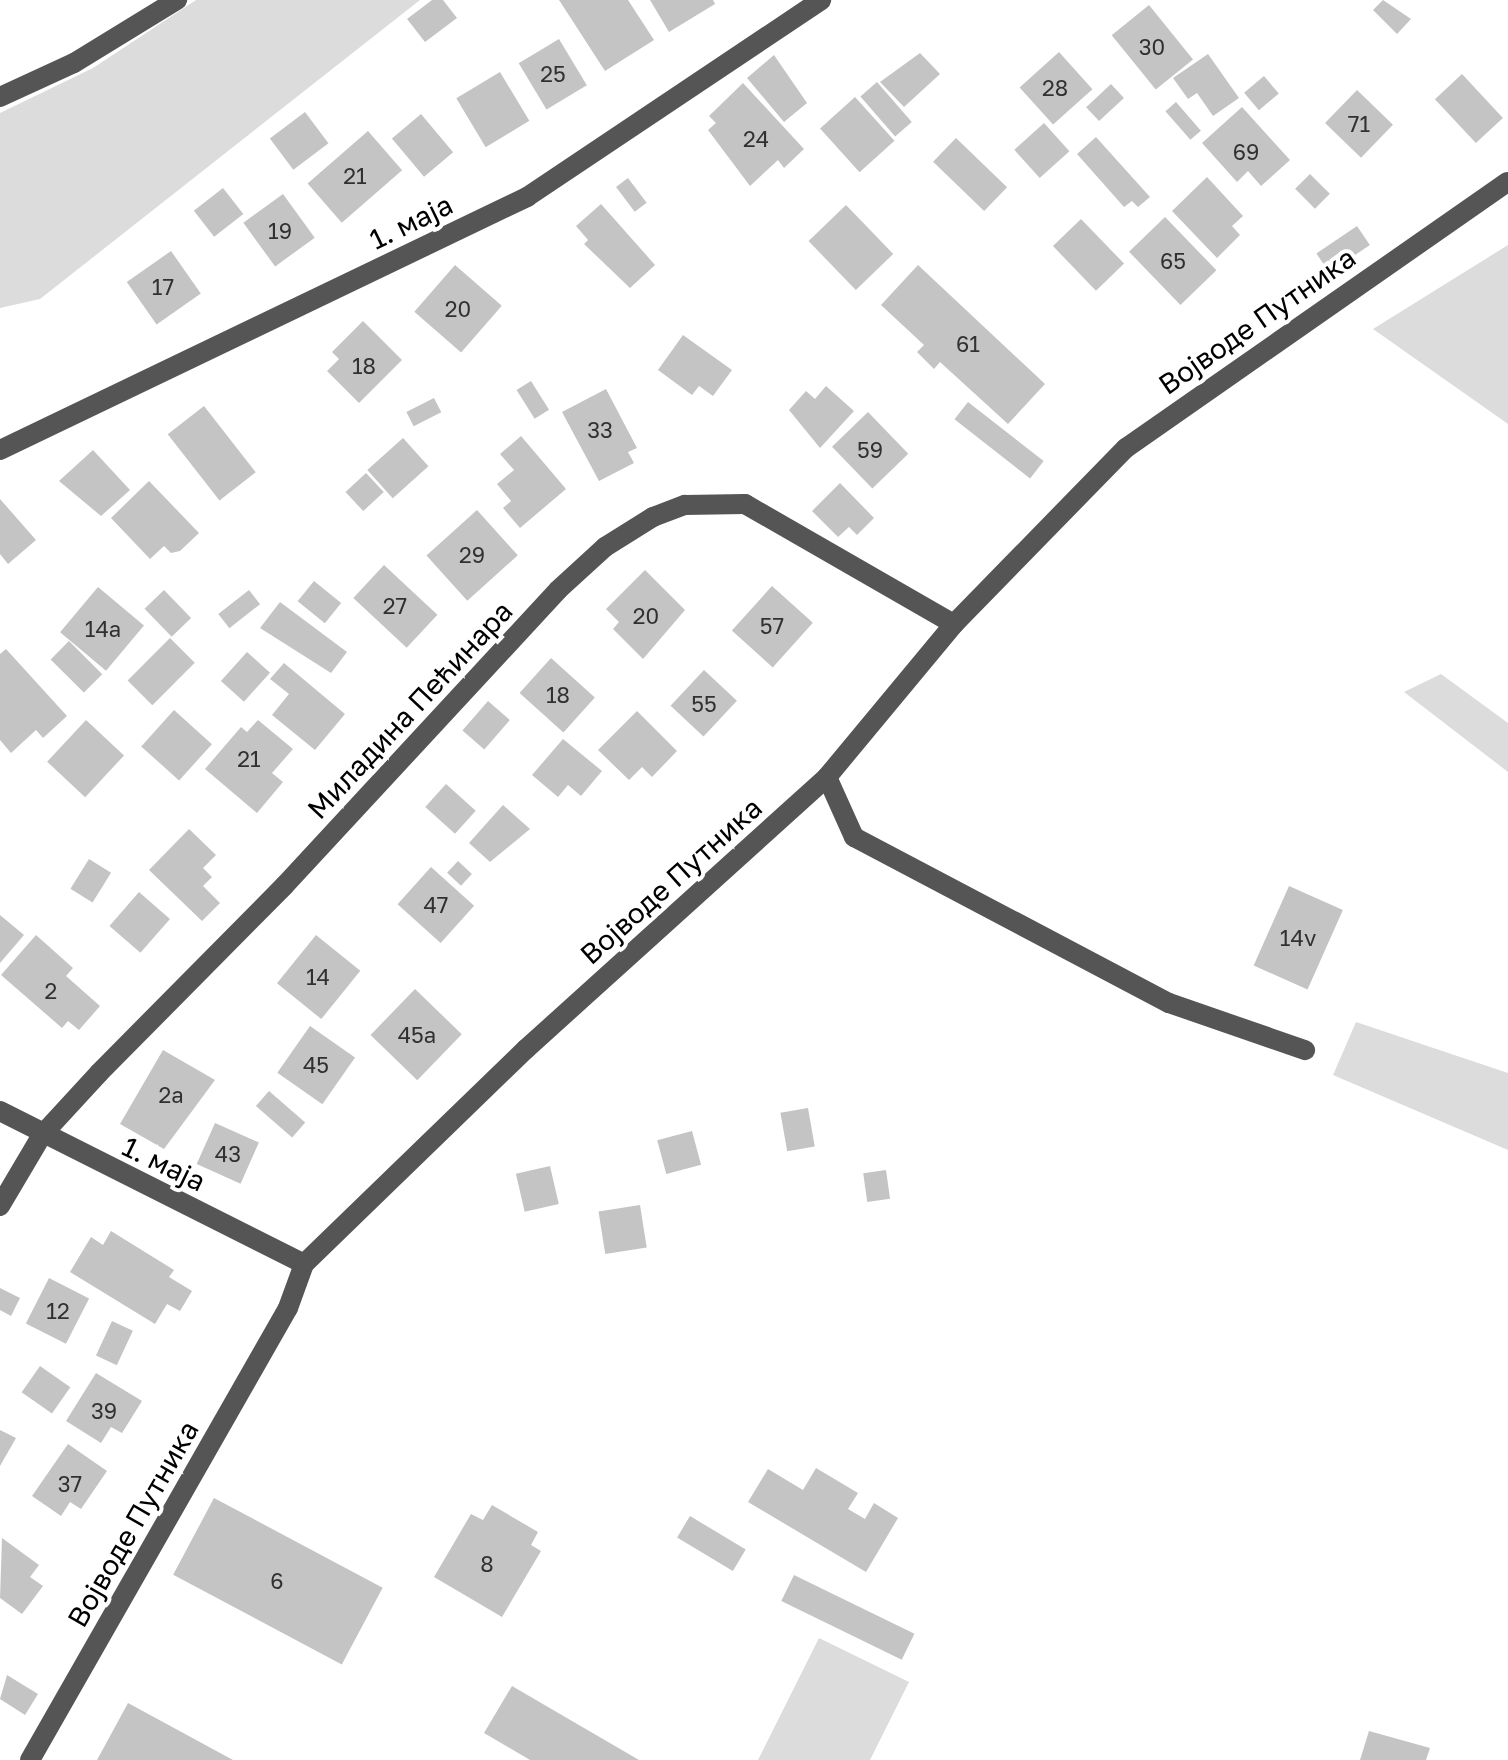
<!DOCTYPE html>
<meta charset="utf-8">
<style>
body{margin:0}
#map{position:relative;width:1508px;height:1760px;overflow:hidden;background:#fff;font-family:"Golos Text",sans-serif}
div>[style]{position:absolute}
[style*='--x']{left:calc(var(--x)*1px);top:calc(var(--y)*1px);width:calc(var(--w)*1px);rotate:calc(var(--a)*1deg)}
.green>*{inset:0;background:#dcdcdc}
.building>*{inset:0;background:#c4c4c4;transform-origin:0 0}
.street>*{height:20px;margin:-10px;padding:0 10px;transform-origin:10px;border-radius:10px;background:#555}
span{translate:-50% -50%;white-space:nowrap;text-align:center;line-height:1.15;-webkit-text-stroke:8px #fff;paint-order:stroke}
.number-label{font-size:22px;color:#313131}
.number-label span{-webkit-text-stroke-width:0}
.street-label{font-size:28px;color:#000}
</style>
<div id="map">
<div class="green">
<div style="clip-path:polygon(196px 0,420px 0,40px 299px,0 308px,0 113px,93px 68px)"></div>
<div style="clip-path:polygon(1508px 245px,1508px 424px,1373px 329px)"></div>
<div style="clip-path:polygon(1441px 674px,1508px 723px,1508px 772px,1404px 692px)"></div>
<div style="clip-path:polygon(1356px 1022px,1508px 1073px,1508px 1150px,1333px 1075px)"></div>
<div style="clip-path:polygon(819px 1638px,909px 1682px,870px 1760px,758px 1760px)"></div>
</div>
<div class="building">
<div style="clip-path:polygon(432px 0,443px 0,457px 18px,425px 42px,407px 19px)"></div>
<div style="clip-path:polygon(559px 0,628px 0,654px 40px,605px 71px)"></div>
<div style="clip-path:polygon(650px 0,713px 0,715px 4px,669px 32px)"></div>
<div style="clip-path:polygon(1383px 0,1411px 19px,1397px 34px,1373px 10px)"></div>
<div style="left:1149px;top:5px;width:70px;height:48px;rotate:51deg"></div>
<div style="left:559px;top:39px;width:54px;height:47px;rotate:59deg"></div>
<div style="left:1059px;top:52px;width:50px;height:53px;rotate:48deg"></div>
<div style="clip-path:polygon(920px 53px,940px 74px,904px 107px,880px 82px)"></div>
<div style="clip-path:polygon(1208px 54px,1239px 98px,1213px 116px,1197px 93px,1188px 99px,1173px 78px)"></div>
<div style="clip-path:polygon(774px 55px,807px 103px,784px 122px,747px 78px)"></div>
<div style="left:500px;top:72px;width:57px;height:51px;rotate:59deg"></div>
<div style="left:1462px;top:74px;width:60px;height:37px;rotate:47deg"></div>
<div style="left:1264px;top:76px;width:23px;height:26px;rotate:50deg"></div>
<div style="left:877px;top:82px;width:53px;height:22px;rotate:49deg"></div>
<div style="clip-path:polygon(743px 83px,804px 149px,784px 168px,778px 160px,750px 186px,708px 130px,716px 123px,709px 116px)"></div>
<div style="left:1111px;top:84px;width:19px;height:34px;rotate:47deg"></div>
<div style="left:1357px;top:90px;width:50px;height:46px;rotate:44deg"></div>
<div style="left:855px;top:97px;width:59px;height:47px;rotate:48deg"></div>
<div style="left:1176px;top:102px;width:38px;height:14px;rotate:49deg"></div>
<div style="clip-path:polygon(1242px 107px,1290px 160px,1261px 186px,1248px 171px,1237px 182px,1202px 143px)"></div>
<div style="left:305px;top:112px;width:39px;height:44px;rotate:53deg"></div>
<div style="left:421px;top:114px;width:50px;height:38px;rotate:50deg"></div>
<div style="left:1044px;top:123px;width:38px;height:40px;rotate:48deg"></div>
<div style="left:368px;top:131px;width:52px;height:80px;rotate:49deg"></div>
<div style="clip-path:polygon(1096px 137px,1150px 197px,1138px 207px,1132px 201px,1124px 207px,1077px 154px)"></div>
<div style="left:956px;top:138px;width:71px;height:33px;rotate:44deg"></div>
<div style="left:1310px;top:174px;width:28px;height:21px;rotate:45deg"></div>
<div style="clip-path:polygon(1207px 177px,1243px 216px,1232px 226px,1240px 235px,1217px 258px,1172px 211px)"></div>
<div style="left:628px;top:178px;width:31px;height:15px;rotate:53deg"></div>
<div style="left:223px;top:188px;width:33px;height:37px;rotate:52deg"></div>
<div style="left:283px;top:194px;width:54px;height:49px;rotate:54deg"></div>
<div style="clip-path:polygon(601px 204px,655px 265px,630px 288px,584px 244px,588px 240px,576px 226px)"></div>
<div style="left:846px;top:205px;width:68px;height:52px;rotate:46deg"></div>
<div style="left:1165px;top:217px;width:74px;height:50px;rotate:46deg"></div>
<div style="left:1081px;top:219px;width:62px;height:39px;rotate:46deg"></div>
<div style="left:1357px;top:226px;width:23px;height:49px;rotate:56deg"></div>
<div style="left:171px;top:251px;width:52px;height:54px;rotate:55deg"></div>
<div style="left:455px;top:265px;width:62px;height:62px;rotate:41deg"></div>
<div style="clip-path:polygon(918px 265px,1045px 384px,1008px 424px,940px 362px,934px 369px,917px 352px,924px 345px,881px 305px)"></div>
<div style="clip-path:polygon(363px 321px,402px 360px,359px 403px,327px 371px,339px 359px,332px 352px)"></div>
<div style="clip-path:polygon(683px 335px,732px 370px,713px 396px,699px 386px,692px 395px,658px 370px)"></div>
<div style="left:531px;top:381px;width:34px;height:17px;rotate:58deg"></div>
<div style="clip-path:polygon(826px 386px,854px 411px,820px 448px,789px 410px,806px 391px,815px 399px)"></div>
<div style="clip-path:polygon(606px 389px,637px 448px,628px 452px,634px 463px,599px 481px,562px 412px)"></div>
<div style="left:434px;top:398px;width:16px;height:31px;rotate:63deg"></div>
<div style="left:968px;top:402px;width:96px;height:22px;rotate:38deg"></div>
<div style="left:204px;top:406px;width:84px;height:46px;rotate:52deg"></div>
<div style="left:868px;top:412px;width:58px;height:50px;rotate:46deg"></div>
<div style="clip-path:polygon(521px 436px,566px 489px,520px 528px,503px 508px,511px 501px,497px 484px,514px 470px,500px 454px)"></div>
<div style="left:403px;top:438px;width:38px;height:48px;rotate:48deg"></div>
<div style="clip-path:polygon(93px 450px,130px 490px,101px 516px,59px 481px)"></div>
<div style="left:366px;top:473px;width:26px;height:28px;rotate:47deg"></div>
<div style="clip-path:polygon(149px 481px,199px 533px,180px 551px,171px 553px,164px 546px,150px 559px,111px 518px)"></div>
<div style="clip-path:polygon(840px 483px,874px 518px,857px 535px,849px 527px,838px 537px,812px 511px)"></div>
<div style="clip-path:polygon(0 499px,36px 540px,8px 564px,0 554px)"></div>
<div style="left:477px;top:510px;width:61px;height:68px;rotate:48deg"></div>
<div style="left:384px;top:565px;width:73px;height:45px;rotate:43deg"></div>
<div style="clip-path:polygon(645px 570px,685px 610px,643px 659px,613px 629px,619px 622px,606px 609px)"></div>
<div style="left:314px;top:581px;width:35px;height:26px;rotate:39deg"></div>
<div style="left:772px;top:586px;width:55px;height:60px;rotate:42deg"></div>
<div style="left:98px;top:587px;width:60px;height:59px;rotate:40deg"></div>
<div style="left:164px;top:590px;width:39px;height:27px;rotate:46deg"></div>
<div style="left:249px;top:590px;width:18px;height:39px;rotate:52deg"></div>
<div style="clip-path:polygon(280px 602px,347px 652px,331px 673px,260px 628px)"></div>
<div style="left:170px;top:638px;width:35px;height:60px;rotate:45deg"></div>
<div style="left:69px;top:641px;width:47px;height:26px;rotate:45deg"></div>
<div style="clip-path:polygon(6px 649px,67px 716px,43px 738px,36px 730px,11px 753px,0 740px,0 654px)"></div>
<div style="left:247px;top:652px;width:31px;height:39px;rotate:42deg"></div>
<div style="left:551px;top:658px;width:59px;height:47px;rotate:42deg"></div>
<div style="clip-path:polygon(284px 663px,345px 714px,315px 750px,272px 715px,289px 694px,270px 679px)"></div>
<div style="left:704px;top:670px;width:45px;height:49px;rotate:43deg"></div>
<div style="left:488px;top:701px;width:29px;height:39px;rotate:41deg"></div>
<div style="left:174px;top:710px;width:51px;height:49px;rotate:42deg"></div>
<div style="clip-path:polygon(637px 711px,677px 751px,652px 777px,642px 767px,629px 780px,598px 750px)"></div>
<div style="left:86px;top:720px;width:52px;height:57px;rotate:43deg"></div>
<div style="clip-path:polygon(258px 720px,293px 749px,272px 773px,283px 782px,257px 813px,205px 769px,241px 727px,247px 732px)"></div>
<div style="clip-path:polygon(563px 739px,602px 771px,581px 796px,568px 785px,558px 797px,532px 775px)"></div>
<div style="left:446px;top:784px;width:40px;height:31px;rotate:42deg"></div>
<div style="clip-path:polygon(503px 805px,530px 829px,490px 862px,469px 843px)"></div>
<div style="clip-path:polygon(189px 829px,216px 855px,203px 868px,212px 877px,203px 886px,220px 903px,202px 921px,149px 870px)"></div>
<div style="left:89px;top:859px;width:26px;height:35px;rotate:32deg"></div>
<div style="left:458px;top:861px;width:19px;height:16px;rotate:43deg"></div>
<div style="left:431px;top:867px;width:58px;height:50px;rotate:42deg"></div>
<div style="left:1289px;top:886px;width:59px;height:87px;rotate:24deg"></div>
<div style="left:139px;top:892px;width:41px;height:45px;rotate:41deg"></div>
<div style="clip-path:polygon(0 915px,24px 935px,0 963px)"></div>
<div style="clip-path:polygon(36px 935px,73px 968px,66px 976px,100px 1006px,79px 1030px,68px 1021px,62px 1028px,1px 975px)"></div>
<div style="left:316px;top:935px;width:57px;height:62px;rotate:39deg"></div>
<div style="left:415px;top:989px;width:65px;height:64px;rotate:44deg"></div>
<div style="left:310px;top:1026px;width:55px;height:57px;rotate:35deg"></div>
<div style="clip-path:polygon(163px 1050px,215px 1080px,164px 1149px,120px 1124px)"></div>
<div style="left:269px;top:1091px;width:48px;height:20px;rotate:41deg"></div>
<div style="left:808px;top:1108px;width:39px;height:28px;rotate:80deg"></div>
<div style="left:215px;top:1123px;width:48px;height:45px;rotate:24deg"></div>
<div style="left:692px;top:1131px;width:35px;height:36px;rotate:75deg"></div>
<div style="left:550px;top:1166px;width:39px;height:35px;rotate:77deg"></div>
<div style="left:886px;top:1170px;width:29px;height:23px;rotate:82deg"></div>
<div style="left:640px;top:1205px;width:43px;height:42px;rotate:81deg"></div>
<div style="clip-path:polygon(111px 1231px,174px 1270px,169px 1277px,192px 1291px,180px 1311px,167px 1304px,155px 1324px,70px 1272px,91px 1237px,103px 1245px)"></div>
<div style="left:49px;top:1278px;width:45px;height:51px;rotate:27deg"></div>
<div style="clip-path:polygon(0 1288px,20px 1298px,11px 1316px,0 1310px)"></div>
<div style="left:112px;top:1321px;width:23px;height:38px;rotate:25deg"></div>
<div style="left:40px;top:1366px;width:37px;height:32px;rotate:35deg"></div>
<div style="clip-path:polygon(96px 1373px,142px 1401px,122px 1433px,111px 1427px,101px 1443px,66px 1421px)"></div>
<div style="clip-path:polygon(0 1430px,16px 1438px,0 1466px)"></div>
<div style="clip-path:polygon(68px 1444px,107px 1471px,81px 1509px,70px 1502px,61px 1516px,32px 1496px)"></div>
<div style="clip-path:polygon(816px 1468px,858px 1493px,848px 1509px,865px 1519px,874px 1503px,898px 1518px,866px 1572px,748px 1502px,768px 1469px,803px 1490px)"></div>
<div style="left:214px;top:1498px;width:191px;height:87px;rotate:28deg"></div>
<div style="clip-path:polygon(492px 1505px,538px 1532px,531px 1545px,541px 1551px,502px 1617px,434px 1577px,471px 1514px,483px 1520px)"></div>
<div style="left:690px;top:1516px;width:65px;height:25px;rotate:31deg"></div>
<div style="clip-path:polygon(2px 1538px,39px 1565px,30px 1577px,43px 1586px,22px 1614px,0 1598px)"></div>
<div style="left:794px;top:1575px;width:134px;height:29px;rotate:26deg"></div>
<div style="clip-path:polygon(7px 1675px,38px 1694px,25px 1715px,0 1699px)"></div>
<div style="clip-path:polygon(512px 1686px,639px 1760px,530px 1760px,484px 1733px)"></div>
<div style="clip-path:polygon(128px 1703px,233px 1760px,97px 1760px)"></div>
<div style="clip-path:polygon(1369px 1731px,1430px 1748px,1426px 1760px,1360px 1760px)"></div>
</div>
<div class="street">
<div style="--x:0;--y:97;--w:81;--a:-24.7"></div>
<div style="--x:74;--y:63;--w:121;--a:-31.5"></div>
<div style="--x:0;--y:450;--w:585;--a:-25.64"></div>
<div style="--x:527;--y:197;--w:354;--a:-33.8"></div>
<div style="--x:827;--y:777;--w:66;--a:65.8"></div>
<div style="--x:854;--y:837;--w:356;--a:27.8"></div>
<div style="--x:1169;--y:1003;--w:144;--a:19.1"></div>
<div style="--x:0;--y:1111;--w:340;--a:26.7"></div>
<div style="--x:0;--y:1206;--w:82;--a:-59.4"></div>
<div style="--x:42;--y:1135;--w:84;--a:-47.4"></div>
<div style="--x:99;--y:1073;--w:264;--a:-45.3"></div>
<div style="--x:285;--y:885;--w:402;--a:-47.2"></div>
<div style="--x:558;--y:590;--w:64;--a:-42.5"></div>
<div style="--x:605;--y:547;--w:57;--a:-32"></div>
<div style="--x:653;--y:517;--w:34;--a:-21"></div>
<div style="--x:685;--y:505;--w:60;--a:-1"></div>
<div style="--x:745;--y:504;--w:241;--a:29.9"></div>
<div style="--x:30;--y:1760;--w:520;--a:-60.28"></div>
<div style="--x:288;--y:1308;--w:47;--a:-70"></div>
<div style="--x:304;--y:1264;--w:309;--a:-44.1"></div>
<div style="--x:526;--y:1049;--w:406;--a:-42.1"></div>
<div style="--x:827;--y:777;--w:199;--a:-50.3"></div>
<div style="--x:954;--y:624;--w:246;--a:-45.7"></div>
<div style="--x:1126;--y:448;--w:465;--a:-34.9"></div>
</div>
<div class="number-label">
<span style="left:1152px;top:47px">30</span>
<span style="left:553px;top:74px">25</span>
<span style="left:1055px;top:88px">28</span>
<span style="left:1359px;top:124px">71</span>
<span style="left:756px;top:139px">24</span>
<span style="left:1246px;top:152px">69</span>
<span style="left:355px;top:176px">21</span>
<span style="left:280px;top:231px">19</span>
<span style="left:1173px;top:261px">65</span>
<span style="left:163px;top:287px">17</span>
<span style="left:458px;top:309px">20</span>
<span style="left:968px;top:344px">61</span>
<span style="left:364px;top:366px">18</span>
<span style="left:600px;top:430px">33</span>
<span style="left:870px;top:450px">59</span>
<span style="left:472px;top:555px">29</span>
<span style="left:395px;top:606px">27</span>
<span style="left:646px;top:616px">20</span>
<span style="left:772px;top:626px">57</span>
<span style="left:103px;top:629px">14a</span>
<span style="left:558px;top:695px">18</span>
<span style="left:704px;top:704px">55</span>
<span style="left:249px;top:759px">21</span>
<span style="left:436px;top:905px">47</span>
<span style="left:1298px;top:938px">14v</span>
<span style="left:318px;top:977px">14</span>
<span style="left:51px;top:991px">2</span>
<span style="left:417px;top:1035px">45a</span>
<span style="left:316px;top:1065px">45</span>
<span style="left:171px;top:1095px">2a</span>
<span style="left:228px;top:1154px">43</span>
<span style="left:58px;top:1311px">12</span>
<span style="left:104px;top:1411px">39</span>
<span style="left:70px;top:1484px">37</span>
<span style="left:487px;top:1564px">8</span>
<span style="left:277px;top:1581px">6</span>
</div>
<div class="street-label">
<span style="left:411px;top:222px;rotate:-26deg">1. маја</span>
<span style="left:1257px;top:321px;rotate:-35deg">Војводе Путника</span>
<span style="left:410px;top:710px;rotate:-47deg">Миладина Пећинара</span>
<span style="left:671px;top:881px;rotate:-42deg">Војводе Путника</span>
<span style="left:164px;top:1164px;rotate:26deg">1. маја</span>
<span style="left:133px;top:1524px;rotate:-60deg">Војводе Путника</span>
</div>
</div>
